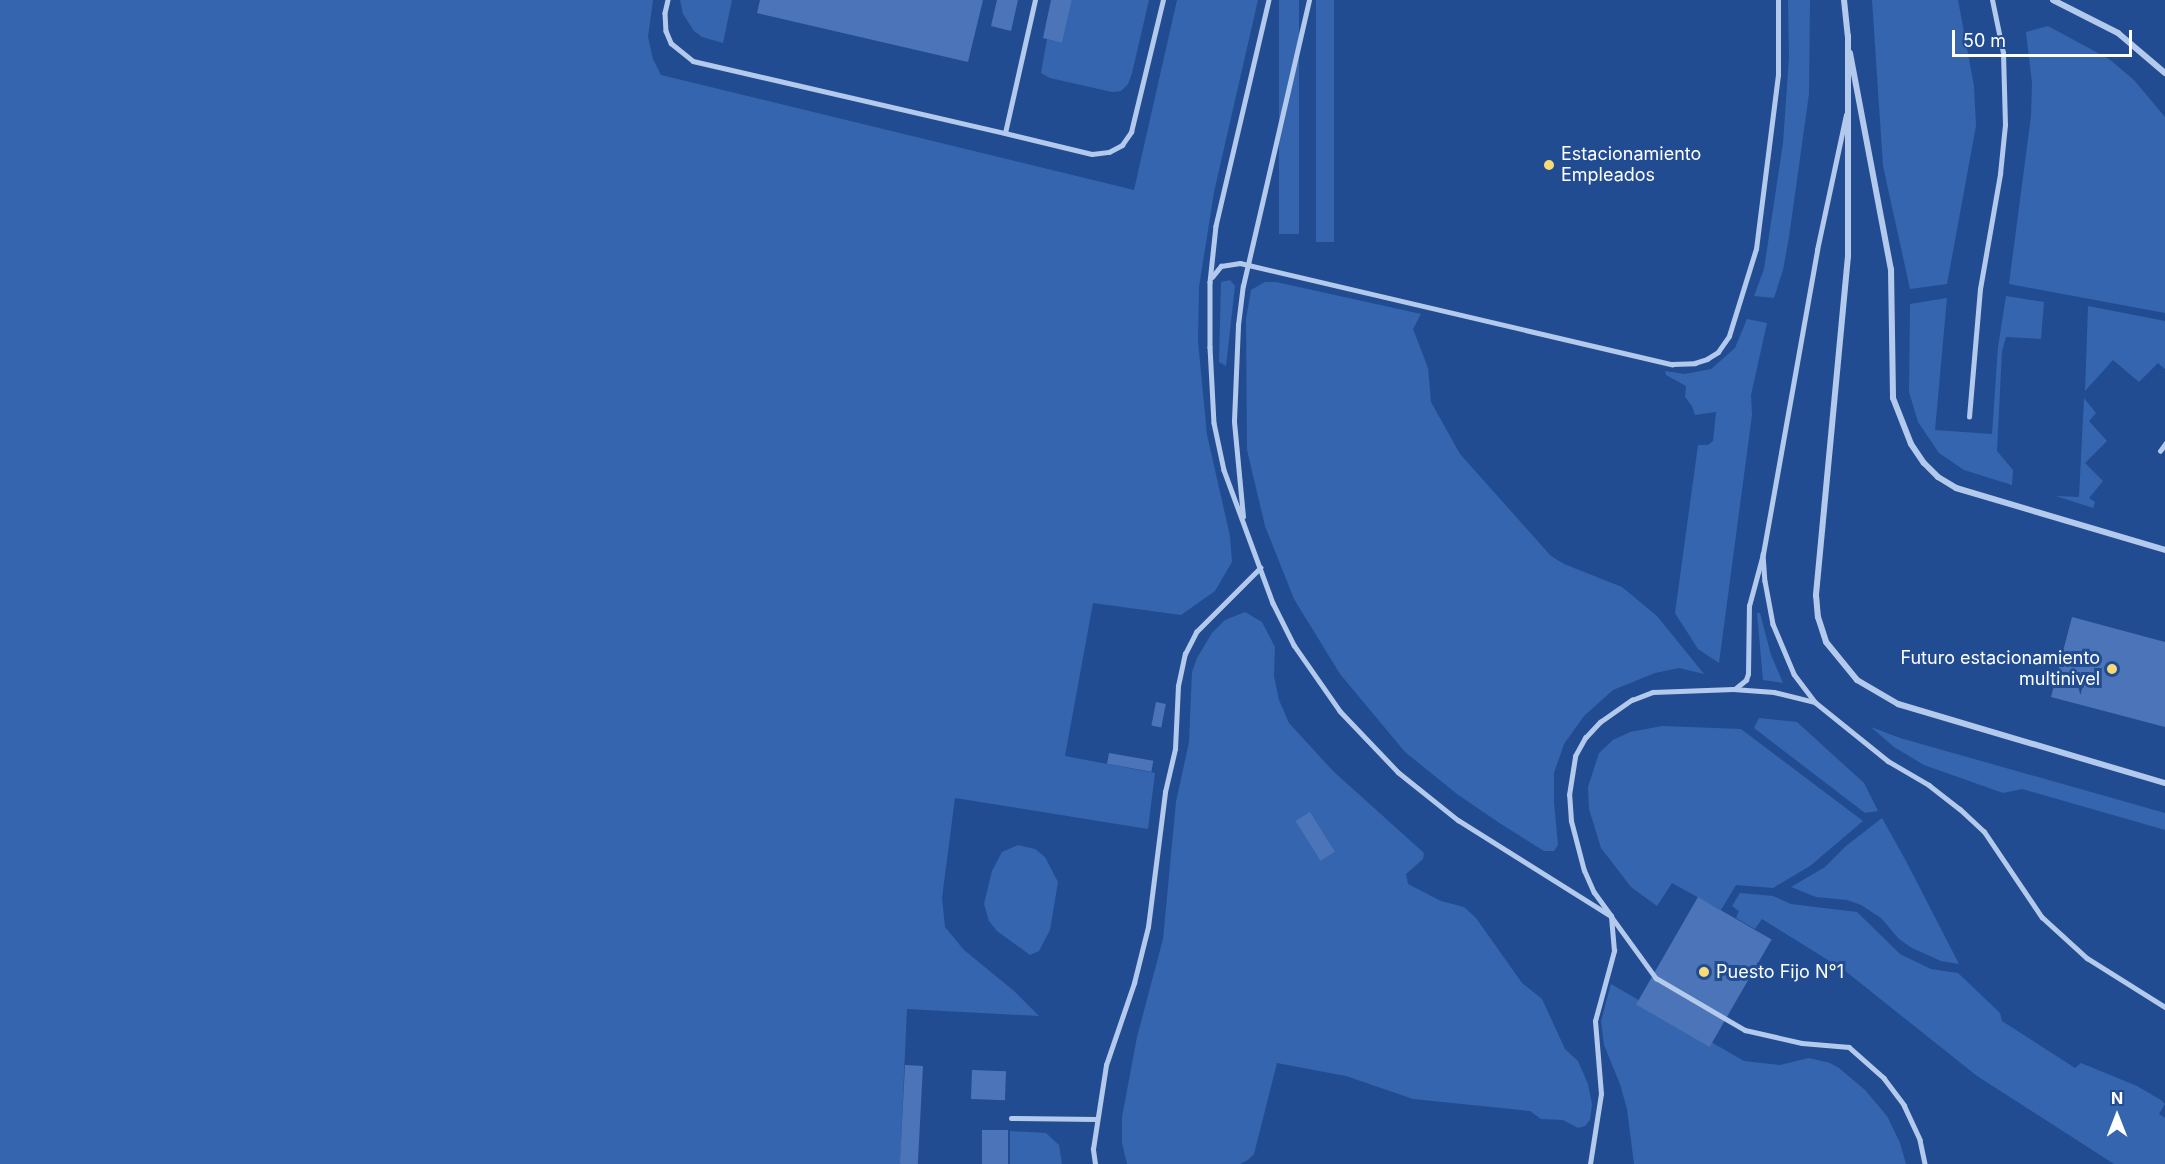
<!DOCTYPE html>
<meta charset="utf-8">
<style>
body{margin:0}
#map{position:relative;width:2165px;height:1164px;overflow:hidden;background:#224c91;font-family:Inter,sans-serif}
div>[style]{position:absolute}
[style*='--x']{left:calc(var(--x)*1px);top:calc(var(--y)*1px);width:calc(var(--w)*1px);rotate:calc(var(--a)*1deg)}
.green>*{inset:0;background:#3565ae;transform-origin:0 0}
.building>*{inset:0;background:#4b75b8;transform-origin:0 0}
.lane>*{height:4.5px;margin:-2.25px;padding:0 2.25px;transform-origin:2.25px;border-radius:2.25px;background:#b3caed}
.street>*{height:6px;margin:-3px;padding:0 3px;transform-origin:3px;border-radius:3px;background:#b3caed}
.dots>*{width:16px;height:16px;translate:-50% -50%;box-sizing:border-box;border:3px solid #224c91;border-radius:50%}
span{translate:-50% -50%;white-space:nowrap;text-align:center;line-height:1.15;-webkit-text-stroke:6px #224c91;paint-order:stroke}
.poi-label{font-size:18px;color:#fff}
.left{translate:0 -50%;text-align:left}
.right{translate:-100% -50%;text-align:right}
.north{position:absolute;left:2087px;top:1086px;width:60px;height:60px;-webkit-text-stroke:4px #224c91;paint-order:stroke;rotate:0deg;font-size:16px;font-weight:700;line-height:24px;text-align:center;color:#fff}
.north::after{content:'';display:block;margin:auto;width:21px;height:27px;background:#fff;clip-path:polygon(50% 0,100% 100%,50% 72%,0 100%)}
.scale{position:absolute;left:1952px;top:30px;width:180px;height:27px;box-sizing:border-box;border:3px solid #fff;border-top:0;padding-left:8px;font-size:18px;line-height:21px;white-space:nowrap;color:#fff;-webkit-text-stroke:4px #224c91;paint-order:stroke}
</style>
<div id="map">
<div class="green">
<div style="clip-path:polygon(0 0,653px 0,648px 37px,653px 59px,661px 75px,1134px 190px,1177px 0,1258px 0,1214px 192px,1199px 287px,1198px 341px,1207px 435px,1230px 536px,1232px 562px,1215px 591px,1181px 615px,1093px 603px,1065px 756px,1155px 773px,1148px 829px,955px 798px,942px 898px,945px 927px,964px 950px,1014px 991px,1039px 1016px,907px 1009px,900px 1164px,0 1164px)"></div>
<div style="clip-path:polygon(680px 0,732px 0,723px 43px,702px 37px,694px 31px,683px 14px)"></div>
<div style="clip-path:polygon(1072px 0,1149px 0,1132px 73px,1128px 84px,1121px 91px,1112px 92px,1050px 78px,1041px 73px,1047px 39px,1062px 43px)"></div>
<div style="left:1279px;top:0;width:20px;height:234px"></div>
<div style="left:1316px;top:0;width:18px;height:242px"></div>
<div style="clip-path:polygon(1788px 0,1810px 0,1809px 94px,1789px 237px,1783px 270px,1774px 298px,1754px 296px,1764px 269px,1783px 143px,1789px 57px)"></div>
<div style="clip-path:polygon(1872px 0,1958px 0,1974px 86px,1976px 126px,1947px 284px,1910px 289px,1883px 166px)"></div>
<div style="clip-path:polygon(2048px 26px,2109px 59px,2134px 80px,2165px 117px,2165px 313px,2009px 284px,2031px 116px,2032px 83px,2026px 32px)"></div>
<div style="clip-path:polygon(1230px 280px,1235px 286px,1226px 366px,1219px 362px,1221px 282px)"></div>
<div style="clip-path:polygon(1265px 282px,1276px 282px,1421px 314px,1413px 329px,1428px 368px,1431px 402px,1460px 454px,1551px 556px,1564px 564px,1622px 587px,1657px 616px,1704px 674px,1679px 668px,1655px 673px,1613px 690px,1584px 716px,1564px 744px,1554px 773px,1554px 803px,1558px 845px,1554px 851px,1544px 851px,1498px 822px,1457px 794px,1405px 752px,1340px 674px,1294px 599px,1265px 526px,1247px 450px,1246px 319px,1251px 290px)"></div>
<div style="clip-path:polygon(2006px 296px,2044px 302px,2041px 339px,2006px 337px,2002px 351px,1997px 451px,2013px 470px,2012px 485px,1964px 470px,1939px 453px,1918px 422px,1909px 392px,1910px 304px,1947px 298px,1935px 430px,1992px 434px,1998px 347px)"></div>
<div style="clip-path:polygon(2088px 306px,2165px 321px,2165px 369px,2158px 363px,2139px 382px,2113px 360px,2085px 391px)"></div>
<div style="clip-path:polygon(1747px 319px,1767px 323px,1751px 395px,1752px 415px,1719px 663px,1698px 649px,1675px 613px,1698px 445px,1708px 445px,1713px 441px,1716px 412px,1695px 415px,1692px 406px,1685px 397px,1686px 386px,1666px 375px,1665px 371px,1685px 374px,1711px 369px,1735px 348px)"></div>
<div style="clip-path:polygon(2084px 398px,2096px 413px,2089px 421px,2107px 441px,2085px 463px,2103px 481px,2089px 498px,2095px 502px,2093px 508px,2056px 496px,2079px 497px)"></div>
<div style="clip-path:polygon(1245px 612px,1262px 622px,1275px 647px,1274px 676px,1279px 700px,1289px 723px,1333px 771px,1424px 853px,1423px 859px,1406px 874px,1408px 884px,1441px 901px,1464px 907px,1476px 918px,1522px 983px,1542px 999px,1565px 1049px,1578px 1061px,1588px 1084px,1592px 1104px,1590px 1120px,1585px 1126px,1578px 1128px,1563px 1120px,1541px 1119px,1530px 1111px,1413px 1099px,1346px 1076px,1277px 1063px,1254px 1154px,1248px 1160px,1240px 1164px,1127px 1164px,1122px 1143px,1122px 1117px,1137px 1037px,1163px 939px,1176px 802px,1189px 742px,1192px 672px,1197px 658px,1212px 633px,1225px 620px)"></div>
<div style="clip-path:polygon(1757px 613px,1760px 613px,1771px 655px,1783px 683px,1763px 680px)"></div>
<div style="clip-path:polygon(1759px 718px,1797px 722px,1864px 783px,1878px 811px,1865px 813px,1754px 728px)"></div>
<div style="clip-path:polygon(1662px 726px,1741px 729px,1863px 821px,1810px 866px,1773px 888px,1736px 885px,1721px 910px,1672px 883px,1657px 906px,1631px 887px,1601px 848px,1589px 809px,1588px 787px,1599px 753px,1613px 740px,1630px 732px)"></div>
<div style="clip-path:polygon(1871px 727px,1900px 738px,2165px 813px,2165px 830px,2022px 789px,2003px 793px,1924px 765px,1894px 747px)"></div>
<div style="clip-path:polygon(1882px 818px,1906px 861px,1959px 964px,1941px 961px,1912px 948px,1899px 939px,1881px 918px,1861px 905px,1847px 900px,1816px 897px,1791px 887px,1825px 867px,1846px 846px)"></div>
<div style="clip-path:polygon(1018px 845px,1035px 849px,1045px 857px,1058px 882px,1050px 930px,1039px 951px,1030px 955px,997px 931px,989px 921px,984px 904px,992px 871px,1002px 852px)"></div>
<div style="clip-path:polygon(1740px 893px,1773px 896px,1791px 904px,1857px 912px,1900px 954px,1931px 969px,1958px 973px,2000px 1013px,2002px 1021px,2075px 1068px,2081px 1063px,2137px 1086px,2161px 1100px,2165px 1104px,2159px 1114px,2165px 1118px,2165px 1164px,2114px 1164px,1977px 1076px,1844px 970px,1762px 919px,1755px 929px,1736px 918px,1739px 911px,1732px 906px)"></div>
<div style="clip-path:polygon(1611px 984px,1744px 1061px,1780px 1065px,1809px 1058px,1830px 1063px,1839px 1068px,1865px 1090px,1887px 1116px,1900px 1143px,1906px 1164px,1634px 1164px,1627px 1109px,1620px 1084px,1604px 1045px,1601px 1021px)"></div>
<div style="clip-path:polygon(1010px 1131px,1046px 1133px,1059px 1145px,1062px 1164px,1010px 1164px)"></div>
</div>
<div class="building">
<div style="clip-path:polygon(760px 0,983px 0,968px 62px,757px 13px)"></div>
<div style="clip-path:polygon(997px 0,1018px 0,1011px 31px,991px 26px)"></div>
<div style="clip-path:polygon(1051px 0,1072px 0,1062px 43px,1043px 38px)"></div>
<div style="clip-path:polygon(2072px 617px,2165px 642px,2165px 727px,2051px 697px)"></div>
<div style="left:1156px;top:702px;width:10px;height:24px;rotate:11deg"></div>
<div style="left:1109px;top:753px;width:45px;height:11px;rotate:10deg"></div>
<div style="left:1310px;top:812px;width:47px;height:17px;rotate:58deg"></div>
<div style="left:1698px;top:897px;width:85px;height:124px;rotate:30deg"></div>
<div style="left:905px;top:1065px;width:18px;height:99px;rotate:3deg"></div>
<div style="left:972px;top:1070px;width:34px;height:29px;rotate:2deg"></div>
<div style="left:982px;top:1130px;width:26px;height:34px"></div>
</div>
<div class="lane">
<div style="--x:668;--y:0;--w:13;--a:103"></div>
<div style="--x:665;--y:13;--w:18;--a:87"></div>
<div style="--x:666;--y:31;--w:13;--a:67"></div>
<div style="--x:671;--y:43;--w:28;--a:39"></div>
<div style="--x:693;--y:61;--w:320;--a:13"></div>
<div style="--x:1005;--y:133;--w:136;--a:-77.3"></div>
<div style="--x:1269;--y:0;--w:232;--a:103.2"></div>
<div style="--x:1216;--y:226;--w:56;--a:96.1"></div>
<div style="--x:1210;--y:282;--w:65;--a:90"></div>
<div style="--x:1210;--y:347;--w:76;--a:87"></div>
<div style="--x:1214;--y:423;--w:48;--a:78"></div>
<div style="--x:1224;--y:470;--w:142;--a:69.8"></div>
<div style="--x:1273;--y:603;--w:47;--a:63.4"></div>
<div style="--x:1294;--y:645;--w:80;--a:55.1"></div>
<div style="--x:1340;--y:711;--w:84;--a:46.4"></div>
<div style="--x:1398;--y:772;--w:77;--a:38.7"></div>
<div style="--x:1458;--y:820;--w:181;--a:32.1"></div>
<div style="--x:1611;--y:916;--w:77;--a:54"></div>
<div style="--x:1656;--y:978;--w:103;--a:30.3"></div>
<div style="--x:1745;--y:1030;--w:58;--a:12.8"></div>
<div style="--x:1802;--y:1043;--w:47;--a:4.9"></div>
<div style="--x:1849;--y:1047;--w:47;--a:41.5"></div>
<div style="--x:1884;--y:1078;--w:34;--a:53"></div>
<div style="--x:1904;--y:1105;--w:38;--a:65"></div>
<div style="--x:1920;--y:1140;--w:25;--a:78"></div>
<div style="--x:1005;--y:133;--w:89;--a:13.6"></div>
<div style="--x:1092;--y:154;--w:17;--a:-7"></div>
<div style="--x:1109;--y:152;--w:15;--a:-28"></div>
<div style="--x:1122;--y:145;--w:16;--a:-55"></div>
<div style="--x:1131;--y:132;--w:136;--a:-76.4"></div>
<div style="--x:1212;--y:277;--w:14;--a:-51"></div>
<div style="--x:1221;--y:266;--w:19;--a:-9"></div>
<div style="--x:1240;--y:263;--w:444;--a:13.2"></div>
<div style="--x:1672;--y:364;--w:23;--a:-2"></div>
<div style="--x:1695;--y:363;--w:13;--a:-18"></div>
<div style="--x:1707;--y:359;--w:13;--a:-32"></div>
<div style="--x:1718;--y:352;--w:19;--a:-55"></div>
<div style="--x:1729;--y:336;--w:91;--a:-72.8"></div>
<div style="--x:1756;--y:249;--w:175;--a:-82.8"></div>
<div style="--x:1778;--y:75;--w:75;--a:-90"></div>
<div style="--x:1969;--y:417;--w:128;--a:-85.1"></div>
<div style="--x:1980;--y:289;--w:117;--a:-80.1"></div>
<div style="--x:2000;--y:174;--w:49;--a:-84.2"></div>
<div style="--x:2005;--y:125;--w:72;--a:-91.6"></div>
<div style="--x:2003;--y:53;--w:54;--a:-101.7"></div>
<div style="--x:2160;--y:451;--w:9;--a:-54"></div>
<div style="--x:1243;--y:517;--w:96;--a:-95.4"></div>
<div style="--x:1234;--y:421;--w:96;--a:-87.6"></div>
<div style="--x:1238;--y:325;--w:39;--a:-83"></div>
<div style="--x:1243;--y:286;--w:294;--a:-77"></div>
<div style="--x:1763;--y:554;--w:27;--a:86"></div>
<div style="--x:1765;--y:581;--w:44;--a:79.5"></div>
<div style="--x:1773;--y:624;--w:54;--a:67.2"></div>
<div style="--x:1794;--y:674;--w:35;--a:53"></div>
<div style="--x:1815;--y:702;--w:94;--a:38.9"></div>
<div style="--x:1888;--y:761;--w:48;--a:30.3"></div>
<div style="--x:1929;--y:785;--w:39;--a:38"></div>
<div style="--x:1960;--y:809;--w:33;--a:43"></div>
<div style="--x:1984;--y:831;--w:104;--a:56"></div>
<div style="--x:2042;--y:917;--w:61;--a:42.3"></div>
<div style="--x:2087;--y:958;--w:92;--a:32.1"></div>
<div style="--x:1736;--y:688;--w:13;--a:-39"></div>
<div style="--x:1746;--y:680;--w:6;--a:-72"></div>
<div style="--x:1748;--y:674;--w:68;--a:-89.2"></div>
<div style="--x:1749;--y:606;--w:54;--a:-74.9"></div>
<div style="--x:1763;--y:554;--w:309;--a:-79.9"></div>
<div style="--x:1817;--y:250;--w:138;--a:-77.9"></div>
<div style="--x:1011;--y:1118;--w:85;--a:0.7"></div>
<div style="--x:1095;--y:1164;--w:15;--a:-98"></div>
<div style="--x:1093;--y:1149;--w:85;--a:-81.2"></div>
<div style="--x:1106;--y:1065;--w:87;--a:-71.1"></div>
<div style="--x:1134;--y:983;--w:58;--a:-76"></div>
<div style="--x:1148;--y:927;--w:136;--a:-82.8"></div>
<div style="--x:1165;--y:792;--w:44;--a:-76.9"></div>
<div style="--x:1175;--y:749;--w:63;--a:-87.3"></div>
<div style="--x:1178;--y:686;--w:33;--a:-78"></div>
<div style="--x:1185;--y:654;--w:25;--a:-63"></div>
<div style="--x:1196;--y:632;--w:91;--a:-45"></div>
<div style="--x:1590;--y:1164;--w:71;--a:-81.1"></div>
<div style="--x:1601;--y:1094;--w:73;--a:-94.7"></div>
<div style="--x:1595;--y:1021;--w:73;--a:-74.8"></div>
<div style="--x:1614;--y:951;--w:35;--a:-95"></div>
<div style="--x:1611;--y:916;--w:29;--a:-126"></div>
<div style="--x:1594;--y:893;--w:24;--a:-114"></div>
<div style="--x:1584;--y:871;--w:52;--a:-104.6"></div>
<div style="--x:1571;--y:821;--w:26;--a:-94"></div>
<div style="--x:1569;--y:795;--w:39;--a:-81"></div>
<div style="--x:1575;--y:756;--w:21;--a:-61"></div>
<div style="--x:1585;--y:738;--w:22;--a:-47"></div>
<div style="--x:1600;--y:722;--w:39;--a:-35"></div>
<div style="--x:1632;--y:700;--w:22;--a:-21"></div>
<div style="--x:1653;--y:692;--w:80;--a:-2.1"></div>
<div style="--x:1733;--y:689;--w:41;--a:4.2"></div>
<div style="--x:1774;--y:692;--w:42;--a:13.7"></div>
</div>
<div class="street">
<div style="--x:1844;--y:0;--w:36;--a:84"></div>
<div style="--x:1848;--y:36;--w:220;--a:90"></div>
<div style="--x:1848;--y:256;--w:341;--a:95.4"></div>
<div style="--x:1816;--y:595;--w:22;--a:85"></div>
<div style="--x:1818;--y:617;--w:26;--a:72"></div>
<div style="--x:1826;--y:642;--w:49;--a:50.8"></div>
<div style="--x:1857;--y:680;--w:48;--a:30.3"></div>
<div style="--x:1898;--y:704;--w:278;--a:16.5"></div>
<div style="--x:2053;--y:0;--w:73;--a:26.9"></div>
<div style="--x:2118;--y:33;--w:62;--a:40.4"></div>
<div style="--x:1850;--y:53;--w:220;--a:79.3"></div>
<div style="--x:1891;--y:269;--w:129;--a:89.1"></div>
<div style="--x:1893;--y:398;--w:49;--a:68.6"></div>
<div style="--x:1911;--y:444;--w:23;--a:56"></div>
<div style="--x:1924;--y:463;--w:20;--a:45"></div>
<div style="--x:1938;--y:477;--w:21;--a:31"></div>
<div style="--x:1956;--y:488;--w:218;--a:16.5"></div>
</div>
<div class="dots">
<div style="left:1549px;top:165px;background:#f9da75"></div>
<div style="left:2112px;top:669px;background:#f9da75"></div>
<div style="left:1704px;top:972px;background:#f9da75"></div>
</div>
<div class="poi-label">
<span class="left" style="left:1561px;top:165px">Estacionamiento<br>Empleados</span>
<span class="right" style="left:2100px;top:669px">Futuro estacionamiento<br>multinivel</span>
<span class="left" style="left:1716px;top:972px">Puesto Fijo N°1</span>
</div>
<div class="north">N</div>
<div class="scale">50 m</div>
</div>
